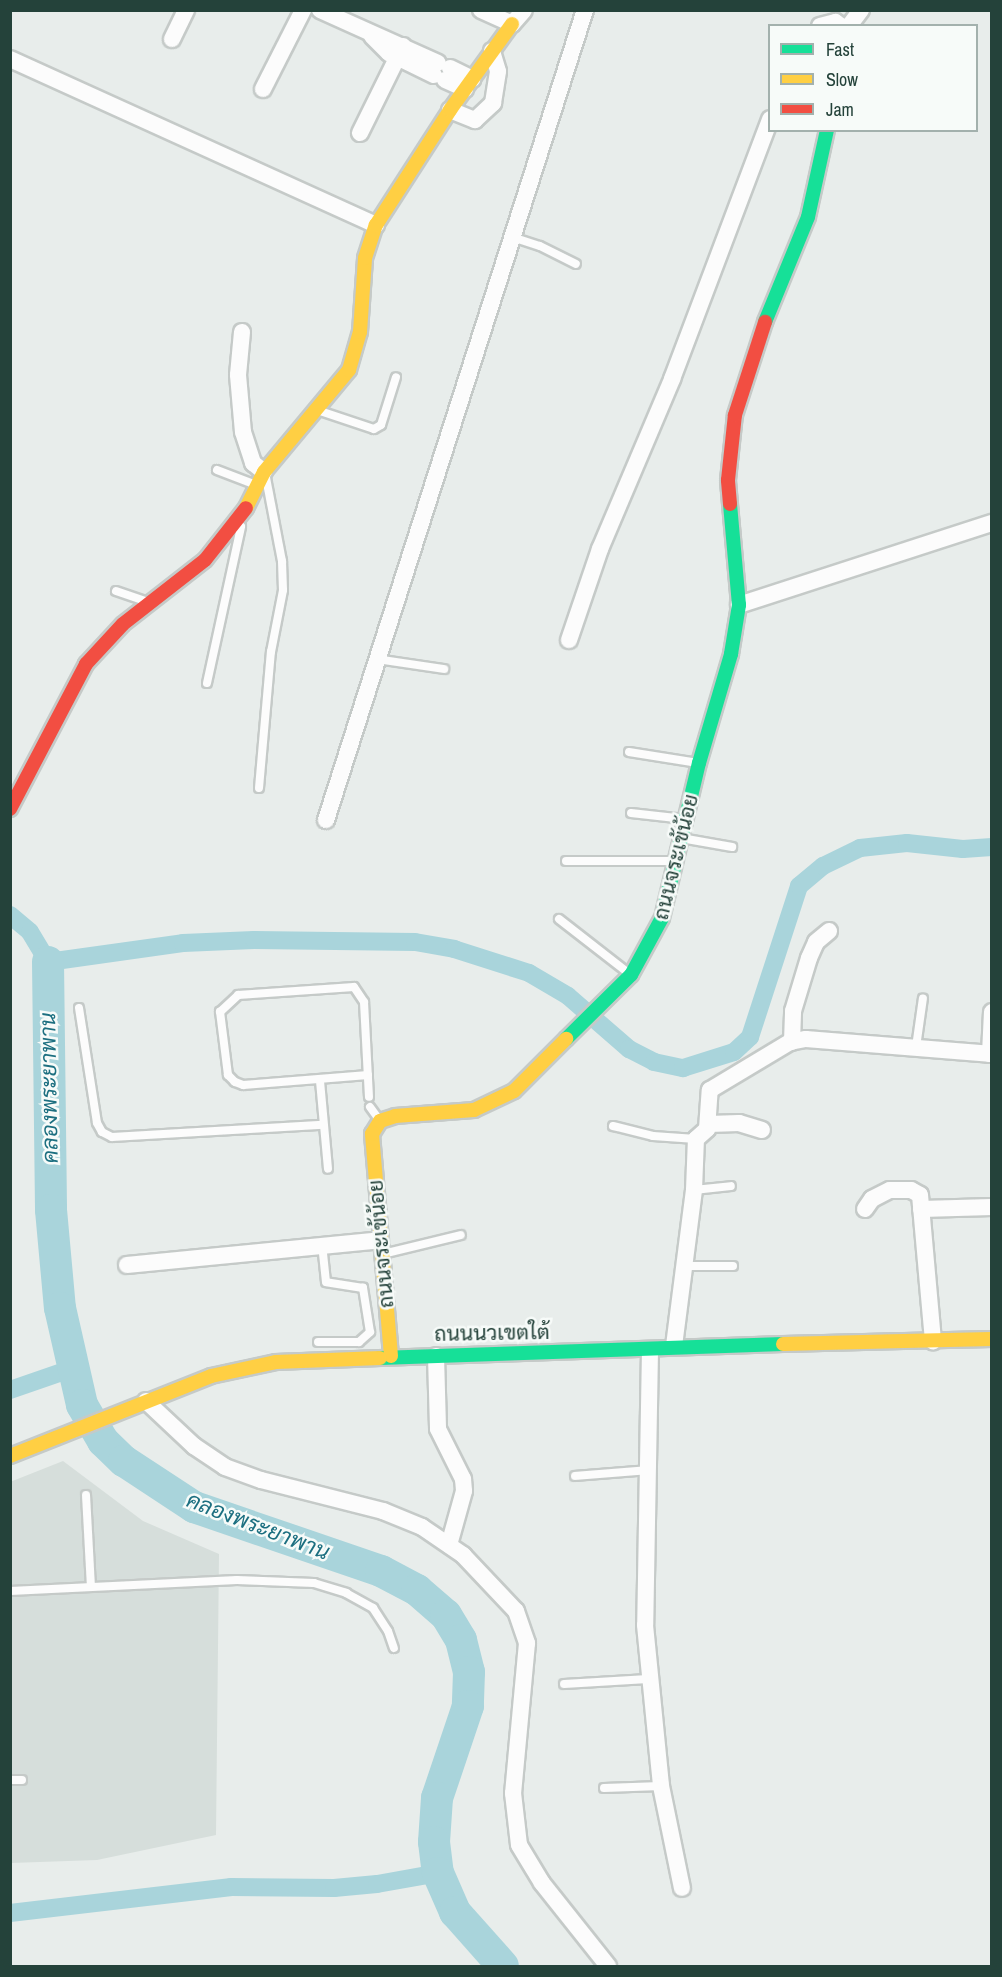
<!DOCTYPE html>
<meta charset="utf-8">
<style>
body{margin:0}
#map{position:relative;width:1002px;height:1977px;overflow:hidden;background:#e8edeb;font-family:"Archivo Narrow",Sarabun,sans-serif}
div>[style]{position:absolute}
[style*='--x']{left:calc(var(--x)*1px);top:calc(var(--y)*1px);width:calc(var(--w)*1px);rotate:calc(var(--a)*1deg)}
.built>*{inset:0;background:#d6dedb}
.canal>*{height:18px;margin:-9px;padding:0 9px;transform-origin:9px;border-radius:9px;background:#a9d4db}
.river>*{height:32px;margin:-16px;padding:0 16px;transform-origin:16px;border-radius:16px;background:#a9d4db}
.roads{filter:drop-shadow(2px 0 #c5cac8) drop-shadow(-2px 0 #c5cac8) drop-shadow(0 2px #c5cac8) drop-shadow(0 -2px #c5cac8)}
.lane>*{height:8px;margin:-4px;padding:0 4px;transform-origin:4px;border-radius:4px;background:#fcfcfc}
.street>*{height:16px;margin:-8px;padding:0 8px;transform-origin:8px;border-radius:8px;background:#fcfcfc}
.fast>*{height:14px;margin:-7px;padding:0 7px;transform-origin:7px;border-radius:7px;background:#16e098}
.slow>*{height:14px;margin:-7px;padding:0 7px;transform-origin:7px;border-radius:7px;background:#ffcf43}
.jam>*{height:14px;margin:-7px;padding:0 7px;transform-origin:7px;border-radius:7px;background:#f24e42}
span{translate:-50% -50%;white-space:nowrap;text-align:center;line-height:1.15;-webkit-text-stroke:5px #f7fbf9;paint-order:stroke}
.street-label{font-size:21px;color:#24423a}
.water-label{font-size:22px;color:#1c6f80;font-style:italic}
.frame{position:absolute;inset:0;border:12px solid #24423a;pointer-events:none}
.legend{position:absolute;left:768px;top:24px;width:210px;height:108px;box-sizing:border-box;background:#f7fbf9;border:2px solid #a3b1ad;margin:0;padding:8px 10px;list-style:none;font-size:18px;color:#24423a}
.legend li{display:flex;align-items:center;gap:12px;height:30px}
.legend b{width:30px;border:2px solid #a3b1ad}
</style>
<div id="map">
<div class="built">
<div style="clip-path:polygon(63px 1461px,143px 1521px,219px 1554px,216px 1835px,97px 1860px,11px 1863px,10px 1482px)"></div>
</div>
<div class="canal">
<div style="--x:10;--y:915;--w:26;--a:40"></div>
<div style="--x:30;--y:932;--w:35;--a:59"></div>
<div style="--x:48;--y:962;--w:136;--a:-8"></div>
<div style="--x:183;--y:943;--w:71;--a:-2.4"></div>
<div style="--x:254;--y:940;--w:161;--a:0.7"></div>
<div style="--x:415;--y:942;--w:40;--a:10"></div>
<div style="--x:454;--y:949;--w:79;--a:17.7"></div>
<div style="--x:529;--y:973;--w:45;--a:30.5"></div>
<div style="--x:568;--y:996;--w:81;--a:41"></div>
<div style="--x:629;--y:1049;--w:28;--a:27"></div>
<div style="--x:654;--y:1062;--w:30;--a:12"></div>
<div style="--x:683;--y:1068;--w:53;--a:-17.4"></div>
<div style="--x:734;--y:1052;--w:22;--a:-43"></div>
<div style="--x:750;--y:1037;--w:159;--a:-72"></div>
<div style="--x:799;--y:886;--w:31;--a:-40"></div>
<div style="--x:823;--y:866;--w:41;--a:-25.9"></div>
<div style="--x:860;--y:848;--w:47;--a:-6.1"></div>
<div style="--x:907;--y:843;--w:56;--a:6.1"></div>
<div style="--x:963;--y:849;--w:29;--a:-4"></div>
<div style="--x:10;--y:1390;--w:65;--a:-19"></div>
<div style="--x:10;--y:1913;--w:223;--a:-6.7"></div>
<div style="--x:231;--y:1887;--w:103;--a:0.6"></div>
<div style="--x:334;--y:1888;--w:43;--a:-5.3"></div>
<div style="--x:377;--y:1884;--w:62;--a:-10.2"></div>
</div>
<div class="river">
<div style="--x:48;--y:962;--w:248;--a:89.3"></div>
<div style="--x:51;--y:1210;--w:98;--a:84.8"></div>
<div style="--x:60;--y:1308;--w:99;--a:77.2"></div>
<div style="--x:82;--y:1405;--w:42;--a:59.7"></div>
<div style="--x:103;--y:1441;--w:29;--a:44"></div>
<div style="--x:124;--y:1461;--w:84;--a:33.3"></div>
<div style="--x:194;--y:1507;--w:198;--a:18.9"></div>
<div style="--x:381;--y:1571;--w:41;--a:27.8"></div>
<div style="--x:417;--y:1590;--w:38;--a:41"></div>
<div style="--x:446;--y:1615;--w:29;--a:59"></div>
<div style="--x:461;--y:1640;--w:33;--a:76"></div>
<div style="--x:469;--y:1672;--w:34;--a:92"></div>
<div style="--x:468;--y:1706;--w:97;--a:108.6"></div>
<div style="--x:437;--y:1798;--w:44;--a:93.9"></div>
<div style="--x:434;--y:1842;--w:31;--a:83"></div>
<div style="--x:438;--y:1873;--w:43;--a:66.4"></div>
<div style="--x:455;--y:1912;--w:72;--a:48.4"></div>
</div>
<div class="roads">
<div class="lane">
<div style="--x:512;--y:237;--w:29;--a:18"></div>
<div style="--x:540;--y:246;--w:40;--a:26.6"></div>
<div style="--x:317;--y:410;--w:60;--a:18.4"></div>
<div style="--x:374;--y:429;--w:8;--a:-30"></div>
<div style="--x:381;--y:425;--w:50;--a:-72.6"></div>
<div style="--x:217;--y:470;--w:42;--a:21"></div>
<div style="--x:116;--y:591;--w:34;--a:19"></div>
<div style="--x:376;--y:659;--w:69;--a:8.4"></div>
<div style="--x:207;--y:683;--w:160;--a:-77.7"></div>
<div style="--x:629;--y:752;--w:70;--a:9.1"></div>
<div style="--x:259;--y:788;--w:137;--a:-85"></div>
<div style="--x:271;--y:652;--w:63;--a:-79"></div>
<div style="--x:283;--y:590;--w:29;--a:-92"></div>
<div style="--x:282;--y:561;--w:85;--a:-100.9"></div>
<div style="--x:631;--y:813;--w:54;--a:6.3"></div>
<div style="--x:681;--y:838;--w:52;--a:10"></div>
<div style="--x:566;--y:861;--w:109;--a:0"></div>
<div style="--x:559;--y:919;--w:91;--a:37.9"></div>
<div style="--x:79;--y:1008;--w:116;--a:81.1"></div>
<div style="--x:97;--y:1123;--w:10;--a:61"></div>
<div style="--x:102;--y:1132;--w:11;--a:27"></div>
<div style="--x:112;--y:1137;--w:211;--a:-3.3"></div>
<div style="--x:916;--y:1047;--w:49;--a:-81.9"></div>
<div style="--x:368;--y:1075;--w:125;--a:175.4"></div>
<div style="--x:243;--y:1085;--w:9;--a:-159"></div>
<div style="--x:235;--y:1082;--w:10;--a:-135"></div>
<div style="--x:228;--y:1075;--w:64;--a:-97.2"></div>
<div style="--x:220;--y:1012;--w:25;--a:-43"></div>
<div style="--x:238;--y:995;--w:116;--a:-3.9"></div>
<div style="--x:354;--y:987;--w:18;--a:56"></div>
<div style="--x:364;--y:1002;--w:95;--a:87"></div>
<div style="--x:320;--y:1081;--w:88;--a:84.8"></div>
<div style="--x:370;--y:1107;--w:17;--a:54"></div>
<div style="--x:613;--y:1126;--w:41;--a:14"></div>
<div style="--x:653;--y:1136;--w:43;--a:4"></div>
<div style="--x:694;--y:1190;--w:37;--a:-6"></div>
<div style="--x:383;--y:1254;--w:80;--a:-13.7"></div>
<div style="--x:684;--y:1266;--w:49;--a:0"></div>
<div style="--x:318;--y:1342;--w:41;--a:0"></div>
<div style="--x:359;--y:1342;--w:15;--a:-42"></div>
<div style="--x:370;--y:1332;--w:45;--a:-99"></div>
<div style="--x:363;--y:1288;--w:37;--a:-171"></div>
<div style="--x:326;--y:1282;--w:36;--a:-96"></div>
<div style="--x:575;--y:1476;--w:74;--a:-4.6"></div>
<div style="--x:86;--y:1495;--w:91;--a:86.9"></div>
<div style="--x:10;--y:1591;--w:227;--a:-2.8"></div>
<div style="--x:237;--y:1580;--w:77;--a:2.2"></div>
<div style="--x:314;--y:1583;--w:34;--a:17"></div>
<div style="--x:346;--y:1593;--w:31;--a:29"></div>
<div style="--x:373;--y:1608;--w:27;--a:57"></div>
<div style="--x:388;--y:1631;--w:18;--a:71"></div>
<div style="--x:564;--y:1684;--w:84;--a:-3.4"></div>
<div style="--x:10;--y:1780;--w:12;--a:0"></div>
<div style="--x:604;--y:1788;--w:57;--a:-2"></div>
</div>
<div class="street">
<div style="--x:320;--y:10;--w:129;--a:24.2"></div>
<div style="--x:481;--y:10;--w:34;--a:24"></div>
<div style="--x:512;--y:24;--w:18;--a:-49"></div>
<div style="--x:820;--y:26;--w:16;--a:-15"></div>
<div style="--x:835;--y:22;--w:7;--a:34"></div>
<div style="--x:849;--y:26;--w:20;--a:-53"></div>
<div style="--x:372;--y:36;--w:24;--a:45"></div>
<div style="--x:389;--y:53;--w:50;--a:26.1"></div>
<div style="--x:172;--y:39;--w:32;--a:-64"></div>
<div style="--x:10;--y:59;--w:402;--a:24.4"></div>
<div style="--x:450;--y:68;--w:25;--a:26"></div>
<div style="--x:445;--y:80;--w:22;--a:24"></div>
<div style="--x:263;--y:89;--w:89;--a:-63.1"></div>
<div style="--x:450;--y:110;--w:27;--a:22"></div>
<div style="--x:475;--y:120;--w:25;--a:-43"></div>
<div style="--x:493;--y:103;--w:32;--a:-81"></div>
<div style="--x:498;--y:71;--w:21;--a:-107"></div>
<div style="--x:360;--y:133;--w:97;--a:-63.7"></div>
<div style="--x:242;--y:332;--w:43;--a:95.3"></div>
<div style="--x:238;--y:375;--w:57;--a:85"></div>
<div style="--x:243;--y:432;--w:33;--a:72"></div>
<div style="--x:253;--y:463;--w:14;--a:39"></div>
<div style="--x:739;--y:605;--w:266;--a:-18"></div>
<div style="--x:569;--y:640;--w:96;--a:-71.2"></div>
<div style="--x:600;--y:549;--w:185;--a:-67"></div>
<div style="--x:672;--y:379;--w:278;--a:-69.3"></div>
<div style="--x:326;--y:820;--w:850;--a:-72.27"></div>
<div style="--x:792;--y:1042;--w:31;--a:-88"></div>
<div style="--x:793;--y:1011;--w:55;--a:-73.2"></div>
<div style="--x:809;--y:958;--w:17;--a:-66"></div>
<div style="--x:816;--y:942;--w:17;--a:-40"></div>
<div style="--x:990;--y:1054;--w:42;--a:-87.3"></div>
<div style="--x:709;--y:1124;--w:30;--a:-2"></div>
<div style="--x:739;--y:1123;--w:24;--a:17"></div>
<div style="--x:865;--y:1209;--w:12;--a:-55"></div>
<div style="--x:872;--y:1199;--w:20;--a:-27"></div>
<div style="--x:890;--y:1190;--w:21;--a:0"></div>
<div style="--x:911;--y:1190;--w:10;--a:29"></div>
<div style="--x:920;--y:1195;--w:147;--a:84.9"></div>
<div style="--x:921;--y:1209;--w:71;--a:-1.6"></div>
<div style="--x:127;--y:1265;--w:254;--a:-5.6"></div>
<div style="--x:674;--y:1346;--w:157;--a:-82.7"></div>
<div style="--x:694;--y:1190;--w:51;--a:-87.8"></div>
<div style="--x:696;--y:1139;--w:15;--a:-42"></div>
<div style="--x:707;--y:1129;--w:39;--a:-86"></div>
<div style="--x:710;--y:1090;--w:93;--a:-31"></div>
<div style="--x:790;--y:1042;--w:16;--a:-11"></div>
<div style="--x:806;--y:1039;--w:187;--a:4.6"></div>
<div style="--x:650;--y:1350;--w:275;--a:91"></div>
<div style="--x:645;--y:1625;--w:162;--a:84.3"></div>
<div style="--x:661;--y:1786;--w:104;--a:78.4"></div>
<div style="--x:436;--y:1356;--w:73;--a:88.4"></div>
<div style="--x:438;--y:1429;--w:56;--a:63.4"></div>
<div style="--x:463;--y:1479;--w:12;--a:85"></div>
<div style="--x:464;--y:1491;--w:56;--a:105.5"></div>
<div style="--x:146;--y:1401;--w:66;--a:43.2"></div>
<div style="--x:194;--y:1446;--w:37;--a:34"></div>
<div style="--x:225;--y:1467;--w:38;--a:20"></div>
<div style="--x:261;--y:1480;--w:126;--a:14.3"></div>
<div style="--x:383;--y:1511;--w:42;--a:22.3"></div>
<div style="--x:422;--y:1527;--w:50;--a:34.3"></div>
<div style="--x:463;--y:1555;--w:77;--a:46.6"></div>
<div style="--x:516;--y:1611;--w:34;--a:71"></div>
<div style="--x:527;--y:1643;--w:151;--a:95.3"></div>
<div style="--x:513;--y:1793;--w:52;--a:83.4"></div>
<div style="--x:519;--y:1845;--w:44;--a:58.8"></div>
<div style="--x:542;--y:1883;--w:106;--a:51.5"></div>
</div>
<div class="fast">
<div style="--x:765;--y:322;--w:113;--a:-67.7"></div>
<div style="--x:808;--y:217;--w:89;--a:-77.7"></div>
<div style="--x:566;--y:1039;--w:91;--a:-44.6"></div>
<div style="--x:631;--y:975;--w:65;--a:-61.5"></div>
<div style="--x:662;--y:918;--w:159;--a:-76.6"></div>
<div style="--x:699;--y:763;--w:114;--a:-73.6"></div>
<div style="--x:731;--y:654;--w:50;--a:-80.7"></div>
<div style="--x:739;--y:605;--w:101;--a:-95.1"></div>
<div style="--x:380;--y:1358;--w:403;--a:-2"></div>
</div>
<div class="slow">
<div style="--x:246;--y:508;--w:40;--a:-63.4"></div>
<div style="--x:264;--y:472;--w:133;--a:-50.2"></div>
<div style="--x:349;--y:370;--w:40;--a:-74"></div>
<div style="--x:360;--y:332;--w:74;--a:-86.1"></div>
<div style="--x:365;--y:258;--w:35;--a:-72"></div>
<div style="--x:376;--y:225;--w:137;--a:-57.2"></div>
<div style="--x:450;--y:110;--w:106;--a:-54.2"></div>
<div style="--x:783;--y:1344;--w:209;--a:-1.4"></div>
<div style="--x:391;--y:1356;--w:223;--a:-94.9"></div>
<div style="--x:372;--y:1134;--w:15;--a:-58"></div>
<div style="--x:380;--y:1121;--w:16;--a:-18"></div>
<div style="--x:395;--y:1116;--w:79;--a:-4.3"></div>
<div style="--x:474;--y:1110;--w:44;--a:-25.4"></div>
<div style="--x:514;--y:1091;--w:74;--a:-45"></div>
<div style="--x:10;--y:1456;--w:216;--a:-21.7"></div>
<div style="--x:211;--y:1376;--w:66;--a:-12.2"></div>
<div style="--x:276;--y:1362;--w:104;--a:-2.2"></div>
</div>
<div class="jam">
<div style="--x:730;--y:504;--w:24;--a:-95"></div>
<div style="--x:728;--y:480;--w:65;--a:-83.9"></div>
<div style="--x:735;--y:415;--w:98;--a:-72.1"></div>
<div style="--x:10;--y:809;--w:164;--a:-62.3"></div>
<div style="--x:86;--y:664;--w:54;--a:-47.2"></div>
<div style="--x:123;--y:624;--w:104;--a:-38"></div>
<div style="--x:205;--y:560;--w:66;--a:-51.7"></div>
</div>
</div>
<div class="street-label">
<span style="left:676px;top:857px;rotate:-76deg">ถนนจระเข้น้อย</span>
<span style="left:381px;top:1244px;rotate:-95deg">ถนนจระเข้น้อย</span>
<span style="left:492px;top:1333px;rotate:-1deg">ถนนนวเขตใต้</span>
</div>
<div class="water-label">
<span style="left:49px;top:1088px;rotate:-91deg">คลองพระยาพาน</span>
<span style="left:258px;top:1526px;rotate:21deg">คลองพระยาพาน</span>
</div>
<div class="frame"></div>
<ul class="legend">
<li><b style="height:8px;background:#16e098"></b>Fast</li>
<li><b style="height:8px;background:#ffcf43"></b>Slow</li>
<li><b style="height:8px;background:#f24e42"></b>Jam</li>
</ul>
</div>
